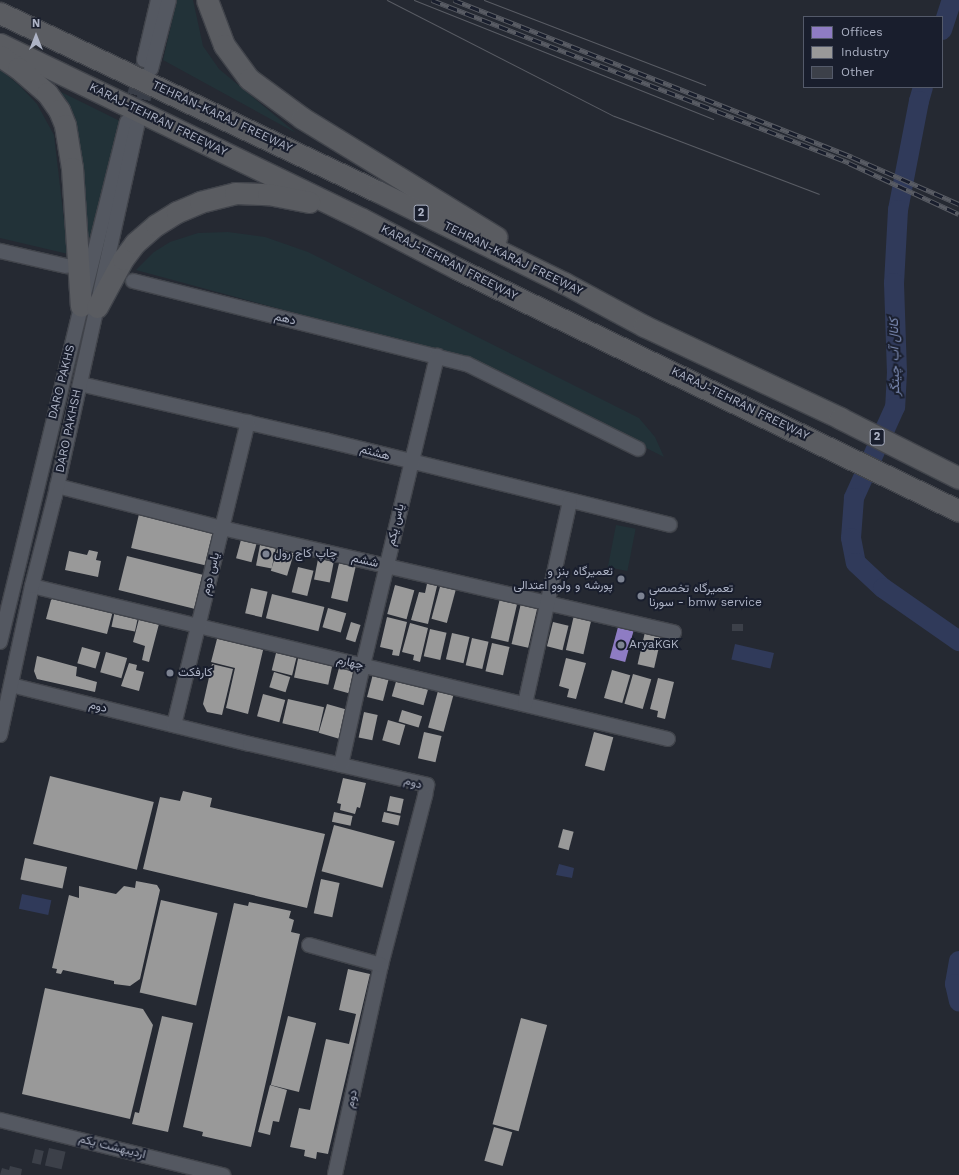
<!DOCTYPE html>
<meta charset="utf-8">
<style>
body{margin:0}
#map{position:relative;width:959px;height:1175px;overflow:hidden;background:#252932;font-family:"Work Sans",Vazirmatn,sans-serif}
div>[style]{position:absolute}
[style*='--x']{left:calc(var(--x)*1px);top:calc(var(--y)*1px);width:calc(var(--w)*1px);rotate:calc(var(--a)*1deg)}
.green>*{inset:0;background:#223238;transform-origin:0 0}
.water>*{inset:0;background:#303a5a;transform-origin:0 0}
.offices>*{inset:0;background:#8e7cc3;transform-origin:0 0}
.industry>*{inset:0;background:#999;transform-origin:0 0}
.river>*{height:20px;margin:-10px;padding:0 10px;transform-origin:10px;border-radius:10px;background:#303a5a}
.building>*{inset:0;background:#3c4049;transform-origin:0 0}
.minor-tunnel>*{height:14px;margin-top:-7px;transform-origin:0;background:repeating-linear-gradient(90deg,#393e48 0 14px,transparent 0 21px)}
.roads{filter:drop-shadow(1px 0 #41444b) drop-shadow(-1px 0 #41444b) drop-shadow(0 1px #41444b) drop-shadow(0 -1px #41444b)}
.minor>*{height:14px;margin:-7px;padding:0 7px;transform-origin:7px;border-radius:7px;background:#545861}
.highway>*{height:21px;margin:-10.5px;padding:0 10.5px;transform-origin:10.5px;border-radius:10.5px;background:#5a5c61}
.tram>*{height:1px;margin:-0.5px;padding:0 0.5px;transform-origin:0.5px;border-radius:0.5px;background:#595c64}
.rail>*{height:4.5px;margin-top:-2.25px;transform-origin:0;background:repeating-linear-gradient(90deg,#191e2d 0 9px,#595c64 0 18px);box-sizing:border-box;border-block:1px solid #595c64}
.dots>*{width:11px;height:11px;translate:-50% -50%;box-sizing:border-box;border:2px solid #191e2d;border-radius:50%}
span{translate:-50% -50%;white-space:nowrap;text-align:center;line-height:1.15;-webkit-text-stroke:4px #191e2d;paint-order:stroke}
.shield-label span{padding:1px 3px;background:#191e2d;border:1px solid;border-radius:3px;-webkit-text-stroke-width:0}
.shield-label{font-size:11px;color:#adb3c5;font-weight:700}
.street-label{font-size:12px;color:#adb3c5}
.poi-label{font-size:12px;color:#adb3c5}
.left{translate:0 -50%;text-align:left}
.right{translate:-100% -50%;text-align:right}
.water-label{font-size:13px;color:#7c8bb3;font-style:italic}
.legend{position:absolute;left:803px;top:16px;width:140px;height:72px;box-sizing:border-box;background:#191e2d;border:1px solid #545a6a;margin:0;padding:5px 7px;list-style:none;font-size:12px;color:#adb3c5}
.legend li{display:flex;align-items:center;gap:8px;height:20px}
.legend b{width:20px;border:1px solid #545a6a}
.north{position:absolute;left:16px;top:16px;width:40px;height:40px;-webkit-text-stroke:3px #191e2d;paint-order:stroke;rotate:0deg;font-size:11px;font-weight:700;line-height:16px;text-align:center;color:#adb3c5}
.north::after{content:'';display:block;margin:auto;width:14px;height:18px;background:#adb3c5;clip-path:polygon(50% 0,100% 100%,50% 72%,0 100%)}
</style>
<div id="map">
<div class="green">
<div style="clip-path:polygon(177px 0,193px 0,203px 46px,219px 69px,296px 133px,163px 60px)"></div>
<div style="clip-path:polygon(0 69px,21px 87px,37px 104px,54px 135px,68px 254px,0 238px)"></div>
<div style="clip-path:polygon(57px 90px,122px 122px,87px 246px)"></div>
<div style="clip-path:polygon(228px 232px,265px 237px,308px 252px,639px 418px,655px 437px,664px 457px,575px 412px,439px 352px,136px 270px,154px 252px,170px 242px,198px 233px)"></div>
<div style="left:616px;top:525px;width:20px;height:43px;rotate:11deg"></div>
</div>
<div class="water">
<div style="left:735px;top:644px;width:40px;height:16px;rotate:13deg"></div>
<div style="clip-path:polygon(559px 864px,574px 868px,572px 878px,556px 875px)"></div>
<div style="left:22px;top:894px;width:30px;height:15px;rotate:12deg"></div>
</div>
<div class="offices">
<div style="left:618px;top:627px;width:16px;height:32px;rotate:15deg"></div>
</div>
<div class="industry">
<div style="left:139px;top:514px;width:78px;height:35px;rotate:13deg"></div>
<div style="left:242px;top:536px;width:16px;height:23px;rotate:15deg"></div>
<div style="left:261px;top:540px;width:16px;height:26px;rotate:11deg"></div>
<div style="left:279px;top:544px;width:17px;height:28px;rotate:17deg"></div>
<div style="clip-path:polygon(89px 550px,98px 552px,96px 560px,101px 561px,98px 577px,65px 570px,69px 551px,87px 555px)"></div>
<div style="left:319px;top:554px;width:16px;height:26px;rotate:11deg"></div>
<div style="left:127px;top:556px;width:80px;height:35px;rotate:14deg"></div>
<div style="left:340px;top:559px;width:17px;height:40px;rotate:13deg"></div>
<div style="left:298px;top:567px;width:16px;height:26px;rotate:14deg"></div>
<div style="clip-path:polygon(428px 579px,438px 582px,428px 624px,411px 620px,419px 592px,425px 593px)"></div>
<div style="left:441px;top:583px;width:16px;height:37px;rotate:15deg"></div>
<div style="left:395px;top:585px;width:20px;height:30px;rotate:15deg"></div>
<div style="left:251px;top:588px;width:17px;height:26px;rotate:13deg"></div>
<div style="left:272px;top:594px;width:54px;height:25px;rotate:14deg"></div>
<div style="clip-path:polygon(55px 597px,113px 611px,107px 634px,46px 619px,51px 600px)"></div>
<div style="left:500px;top:598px;width:18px;height:41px;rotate:13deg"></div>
<div style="left:521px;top:603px;width:17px;height:42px;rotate:13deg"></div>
<div style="left:328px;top:608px;width:19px;height:20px;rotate:16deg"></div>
<div style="left:115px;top:610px;width:24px;height:17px;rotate:12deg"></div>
<div style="clip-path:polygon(140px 615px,160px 620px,149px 662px,142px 660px,145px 646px,133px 642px)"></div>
<div style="left:574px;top:615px;width:18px;height:36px;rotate:13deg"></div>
<div style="clip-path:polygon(387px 617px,407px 622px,399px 656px,392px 655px,393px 650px,380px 647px)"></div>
<div style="left:351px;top:622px;width:10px;height:18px;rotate:17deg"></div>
<div style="left:553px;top:622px;width:16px;height:25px;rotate:14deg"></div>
<div style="clip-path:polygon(410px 623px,428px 628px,420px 662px,413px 660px,414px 655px,402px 652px)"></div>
<div style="left:430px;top:629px;width:17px;height:28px;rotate:13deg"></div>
<div style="left:645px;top:632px;width:17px;height:33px;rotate:13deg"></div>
<div style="left:452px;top:633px;width:18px;height:27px;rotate:13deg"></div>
<div style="clip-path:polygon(218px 635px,264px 646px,248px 714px,226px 708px,235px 668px,211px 662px)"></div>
<div style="left:472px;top:638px;width:17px;height:28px;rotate:13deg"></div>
<div style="left:492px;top:643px;width:18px;height:29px;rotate:13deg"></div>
<div style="left:82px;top:647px;width:19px;height:17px;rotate:16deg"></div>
<div style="left:277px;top:649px;width:21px;height:22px;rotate:14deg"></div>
<div style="left:106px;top:652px;width:22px;height:21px;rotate:16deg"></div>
<div style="left:299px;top:654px;width:35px;height:24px;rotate:12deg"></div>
<div style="clip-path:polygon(37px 656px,77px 667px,76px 676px,97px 682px,95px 692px,37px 679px,34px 671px)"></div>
<div style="clip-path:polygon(566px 658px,586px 663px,576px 699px,567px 697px,569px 689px,559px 686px)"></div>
<div style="clip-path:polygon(129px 663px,137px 665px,136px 670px,144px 672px,139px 691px,121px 686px)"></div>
<div style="clip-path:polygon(212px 664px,233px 669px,222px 715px,207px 712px,203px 704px)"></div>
<div style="left:340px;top:664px;width:16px;height:26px;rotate:15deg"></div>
<div style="left:612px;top:670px;width:19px;height:29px;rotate:16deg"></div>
<div style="left:274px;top:672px;width:17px;height:16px;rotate:17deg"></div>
<div style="clip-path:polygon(373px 674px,390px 674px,383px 701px,367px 697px)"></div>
<div style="left:633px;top:674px;width:19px;height:31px;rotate:16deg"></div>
<div style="left:397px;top:678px;width:33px;height:19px;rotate:16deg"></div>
<div style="clip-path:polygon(658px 678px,674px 682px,665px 719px,657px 717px,658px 711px,650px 709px)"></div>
<div style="left:439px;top:687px;width:16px;height:42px;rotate:15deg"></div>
<div style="left:263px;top:694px;width:23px;height:23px;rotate:15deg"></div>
<div style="left:288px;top:699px;width:37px;height:25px;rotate:13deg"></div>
<div style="left:327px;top:704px;width:22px;height:30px;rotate:16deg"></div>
<div style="left:402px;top:710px;width:21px;height:12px;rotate:17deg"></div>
<div style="left:364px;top:712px;width:14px;height:26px;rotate:12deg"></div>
<div style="left:388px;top:720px;width:18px;height:21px;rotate:16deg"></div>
<div style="left:424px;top:732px;width:18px;height:27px;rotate:13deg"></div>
<div style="left:594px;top:732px;width:20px;height:35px;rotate:15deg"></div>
<div style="left:50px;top:776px;width:107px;height:70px;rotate:14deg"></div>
<div style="clip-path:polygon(343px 778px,366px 783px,360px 808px,357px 807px,355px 814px,340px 810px,341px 804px,337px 803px)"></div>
<div style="clip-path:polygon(183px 791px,212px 798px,210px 807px,325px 834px,307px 908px,143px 869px,160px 797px,180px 801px)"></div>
<div style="left:390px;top:796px;width:14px;height:15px;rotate:12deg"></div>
<div style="left:334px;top:812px;width:19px;height:10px;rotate:12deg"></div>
<div style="left:384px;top:812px;width:17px;height:10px;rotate:13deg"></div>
<div style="left:334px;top:825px;width:63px;height:48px;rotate:15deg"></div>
<div style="left:563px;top:829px;width:11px;height:19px;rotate:15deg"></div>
<div style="left:25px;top:858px;width:43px;height:22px;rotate:12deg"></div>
<div style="left:321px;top:879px;width:19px;height:35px;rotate:12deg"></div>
<div style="clip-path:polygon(136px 881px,157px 885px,160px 890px,140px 979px,130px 986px,114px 984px,114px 981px,63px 970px,61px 974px,56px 973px,57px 969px,52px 968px,69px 895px,79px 898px,79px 886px,116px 894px,124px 886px,135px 888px)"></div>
<div style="left:161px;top:900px;width:58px;height:95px;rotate:13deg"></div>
<div style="clip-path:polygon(249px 902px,291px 911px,289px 918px,294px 920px,291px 932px,300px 934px,251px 1147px,202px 1136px,203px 1132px,183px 1127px,234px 903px,248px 906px)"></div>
<div style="clip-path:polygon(348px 969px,370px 974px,328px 1154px,317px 1152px,316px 1159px,304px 1156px,305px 1150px,290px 1147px,299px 1108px,310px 1110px,326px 1039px,349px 1044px,356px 1014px,339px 1010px)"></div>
<div style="clip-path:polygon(45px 988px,143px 1009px,153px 1025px,130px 1119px,22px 1094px)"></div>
<div style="clip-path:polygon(162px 1016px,193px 1023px,168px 1132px,132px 1124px,135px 1112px,139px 1113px)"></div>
<div style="left:288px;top:1016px;width:29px;height:71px;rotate:14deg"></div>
<div style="left:521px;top:1018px;width:27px;height:110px;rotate:15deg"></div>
<div style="clip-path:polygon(270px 1085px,287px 1090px,279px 1122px,273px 1121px,270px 1135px,258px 1132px)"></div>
<div style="left:494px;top:1127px;width:19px;height:35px;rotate:16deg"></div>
</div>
<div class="river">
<div style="--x:942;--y:30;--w:32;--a:-72"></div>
<div style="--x:923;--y:87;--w:15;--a:106"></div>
<div style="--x:919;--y:101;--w:111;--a:100.9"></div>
<div style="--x:898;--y:210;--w:73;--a:93.1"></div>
<div style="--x:894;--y:283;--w:89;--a:88.1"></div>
<div style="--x:897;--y:372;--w:35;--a:93"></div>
<div style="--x:895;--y:407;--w:100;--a:114.3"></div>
<div style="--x:854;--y:498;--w:40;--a:94.3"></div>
<div style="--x:851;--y:538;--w:25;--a:79"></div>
<div style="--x:856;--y:563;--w:37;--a:43"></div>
<div style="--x:883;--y:588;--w:93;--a:34.9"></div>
<div style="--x:959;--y:961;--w:23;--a:100"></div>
<div style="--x:955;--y:984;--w:18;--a:77"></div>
</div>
<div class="building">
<div style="left:732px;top:624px;width:11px;height:7px"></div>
<div style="left:49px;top:1148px;width:17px;height:18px;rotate:13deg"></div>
<div style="left:35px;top:1149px;width:9px;height:14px;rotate:13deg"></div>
<div style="clip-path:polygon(10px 1166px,22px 1169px,21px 1175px,0 1175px,2px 1168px,9px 1170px)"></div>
</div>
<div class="minor-tunnel">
<div style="--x:129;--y:115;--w:52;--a:-75.4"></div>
<div style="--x:139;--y:120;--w:45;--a:-77.2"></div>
</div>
<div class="roads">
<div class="minor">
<div style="--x:144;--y:60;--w:62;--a:-76.9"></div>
<div style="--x:151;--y:69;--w:71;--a:-75.4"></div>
<div style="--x:0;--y:251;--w:68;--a:12.8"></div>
<div style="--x:133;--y:281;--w:344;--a:14"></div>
<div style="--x:467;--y:364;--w:191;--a:26.4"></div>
<div style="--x:80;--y:384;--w:251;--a:12.9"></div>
<div style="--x:325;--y:440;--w:355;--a:13.8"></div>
<div style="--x:57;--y:486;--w:170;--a:14.3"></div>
<div style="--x:222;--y:528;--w:464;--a:13"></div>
<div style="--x:32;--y:586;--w:654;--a:13.53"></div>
<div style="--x:0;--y:642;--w:346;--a:-76.4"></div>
<div style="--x:81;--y:306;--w:190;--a:-76"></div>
<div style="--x:11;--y:685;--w:246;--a:13.9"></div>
<div style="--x:250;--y:744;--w:182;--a:13"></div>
<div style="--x:427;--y:785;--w:11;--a:100"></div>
<div style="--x:425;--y:796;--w:175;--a:104.6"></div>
<div style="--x:381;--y:965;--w:215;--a:102.4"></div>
<div style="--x:525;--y:704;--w:208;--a:-77.5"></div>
<div style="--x:174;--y:725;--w:312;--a:-76.3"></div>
<div style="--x:0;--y:735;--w:152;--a:-77.9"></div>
<div style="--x:32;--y:586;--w:93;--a:-75.7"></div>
<div style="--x:55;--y:496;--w:379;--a:-77.5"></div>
<div style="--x:341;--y:765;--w:102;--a:-77.6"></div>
<div style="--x:363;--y:665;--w:318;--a:-76.5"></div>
<div style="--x:309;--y:945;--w:75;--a:15.5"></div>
<div style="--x:0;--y:1120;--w:230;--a:13.9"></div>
</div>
<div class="highway">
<div style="--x:207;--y:0;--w:48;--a:69.3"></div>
<div style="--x:224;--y:45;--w:42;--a:53.7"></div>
<div style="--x:249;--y:79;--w:66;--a:36.3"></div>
<div style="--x:302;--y:118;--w:228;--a:31.5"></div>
<div style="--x:0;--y:13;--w:417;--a:25.3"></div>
<div style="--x:377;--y:191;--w:208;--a:26.2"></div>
<div style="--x:564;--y:283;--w:91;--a:28.3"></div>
<div style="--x:644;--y:326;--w:217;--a:25.1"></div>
<div style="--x:840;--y:418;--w:133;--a:26.8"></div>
<div style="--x:0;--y:44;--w:402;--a:25.8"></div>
<div style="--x:362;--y:219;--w:108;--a:27.5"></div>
<div style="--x:458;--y:269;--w:556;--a:25.78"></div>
<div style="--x:0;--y:56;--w:22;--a:34"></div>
<div style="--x:18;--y:68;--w:38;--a:41"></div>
<div style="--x:47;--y:93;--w:21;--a:55"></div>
<div style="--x:59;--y:110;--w:16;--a:68"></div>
<div style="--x:65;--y:125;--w:44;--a:80.8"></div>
<div style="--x:72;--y:168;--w:138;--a:86.3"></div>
<div style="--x:97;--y:307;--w:55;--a:-61.6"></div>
<div style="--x:123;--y:259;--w:20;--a:-53"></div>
<div style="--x:135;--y:243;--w:28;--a:-41"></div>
<div style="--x:156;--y:225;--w:25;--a:-32"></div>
<div style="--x:177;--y:212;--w:25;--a:-23"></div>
<div style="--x:200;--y:202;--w:36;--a:-14"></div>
<div style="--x:235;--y:193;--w:33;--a:2"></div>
<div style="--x:268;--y:194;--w:42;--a:11"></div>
</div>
</div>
<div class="tram">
<div style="--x:387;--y:0;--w:255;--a:27.1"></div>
<div style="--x:614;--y:116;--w:219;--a:20.8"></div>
<div style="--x:414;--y:0;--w:322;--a:21.7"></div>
<div style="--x:484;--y:0;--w:237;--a:21"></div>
</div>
<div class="rail">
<div style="--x:432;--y:0;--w:448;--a:21.3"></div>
<div style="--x:849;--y:163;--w:121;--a:24.9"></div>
<div style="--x:454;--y:0;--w:428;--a:21.5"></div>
<div style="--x:852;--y:157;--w:117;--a:23.7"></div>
</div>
<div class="dots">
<div style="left:266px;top:554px;background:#7d8392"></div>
<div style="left:621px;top:579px;background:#7d8392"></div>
<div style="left:641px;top:596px;background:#7d8392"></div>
<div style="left:621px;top:645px;background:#7d8392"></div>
<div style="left:170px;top:673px;background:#7d8392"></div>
</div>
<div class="shield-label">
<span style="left:421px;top:213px">2</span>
<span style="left:877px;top:437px">2</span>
</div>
<div class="street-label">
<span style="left:222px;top:117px;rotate:25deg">TEHRAN-KARAJ FREEWAY</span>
<span style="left:158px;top:120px;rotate:26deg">KARAJ-TEHRAN FREEWAY</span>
<span style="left:513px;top:259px;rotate:26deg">TEHRAN-KARAJ FREEWAY</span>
<span style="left:449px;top:263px;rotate:27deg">KARAJ-TEHRAN FREEWAY</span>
<span style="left:285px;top:319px;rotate:14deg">دهم</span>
<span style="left:62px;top:382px;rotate:-76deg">DARO PAKHS</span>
<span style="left:740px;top:404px;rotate:26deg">KARAJ-TEHRAN FREEWAY</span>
<span style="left:69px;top:431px;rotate:-78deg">DARO PAKHSH</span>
<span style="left:375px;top:453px;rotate:15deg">هشتم</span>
<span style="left:396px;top:525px;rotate:-77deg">یاس یکم</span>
<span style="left:365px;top:561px;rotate:13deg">ششم</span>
<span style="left:211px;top:574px;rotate:-76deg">یاس دوم</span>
<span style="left:350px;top:663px;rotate:13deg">چهارم</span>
<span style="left:98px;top:707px;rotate:14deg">دوم</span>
<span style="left:413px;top:783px;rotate:17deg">دوم</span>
<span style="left:352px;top:1099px;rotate:-78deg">دوم</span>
<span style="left:112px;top:1147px;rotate:14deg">اردیبهشت یکم</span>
</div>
<div class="poi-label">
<span class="left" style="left:274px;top:554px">چاپ کاج رول</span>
<span class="right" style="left:613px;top:579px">تعمیرگاه بنز و<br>پورشه و ولوو اعتدالی</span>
<span class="left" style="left:649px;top:596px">تعمیرگاه تخصصی<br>سورنا - bmw service</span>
<span class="left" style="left:629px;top:645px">AryaKGK</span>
<span class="left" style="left:178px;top:673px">کارفکت</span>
</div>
<div class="water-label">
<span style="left:895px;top:357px;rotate:-91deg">کانال آب چیتگر</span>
</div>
<ul class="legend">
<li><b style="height:11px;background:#8e7cc3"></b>Offices</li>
<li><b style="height:11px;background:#999"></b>Industry</li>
<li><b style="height:11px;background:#3c4049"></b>Other</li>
</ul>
<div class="north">N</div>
</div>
